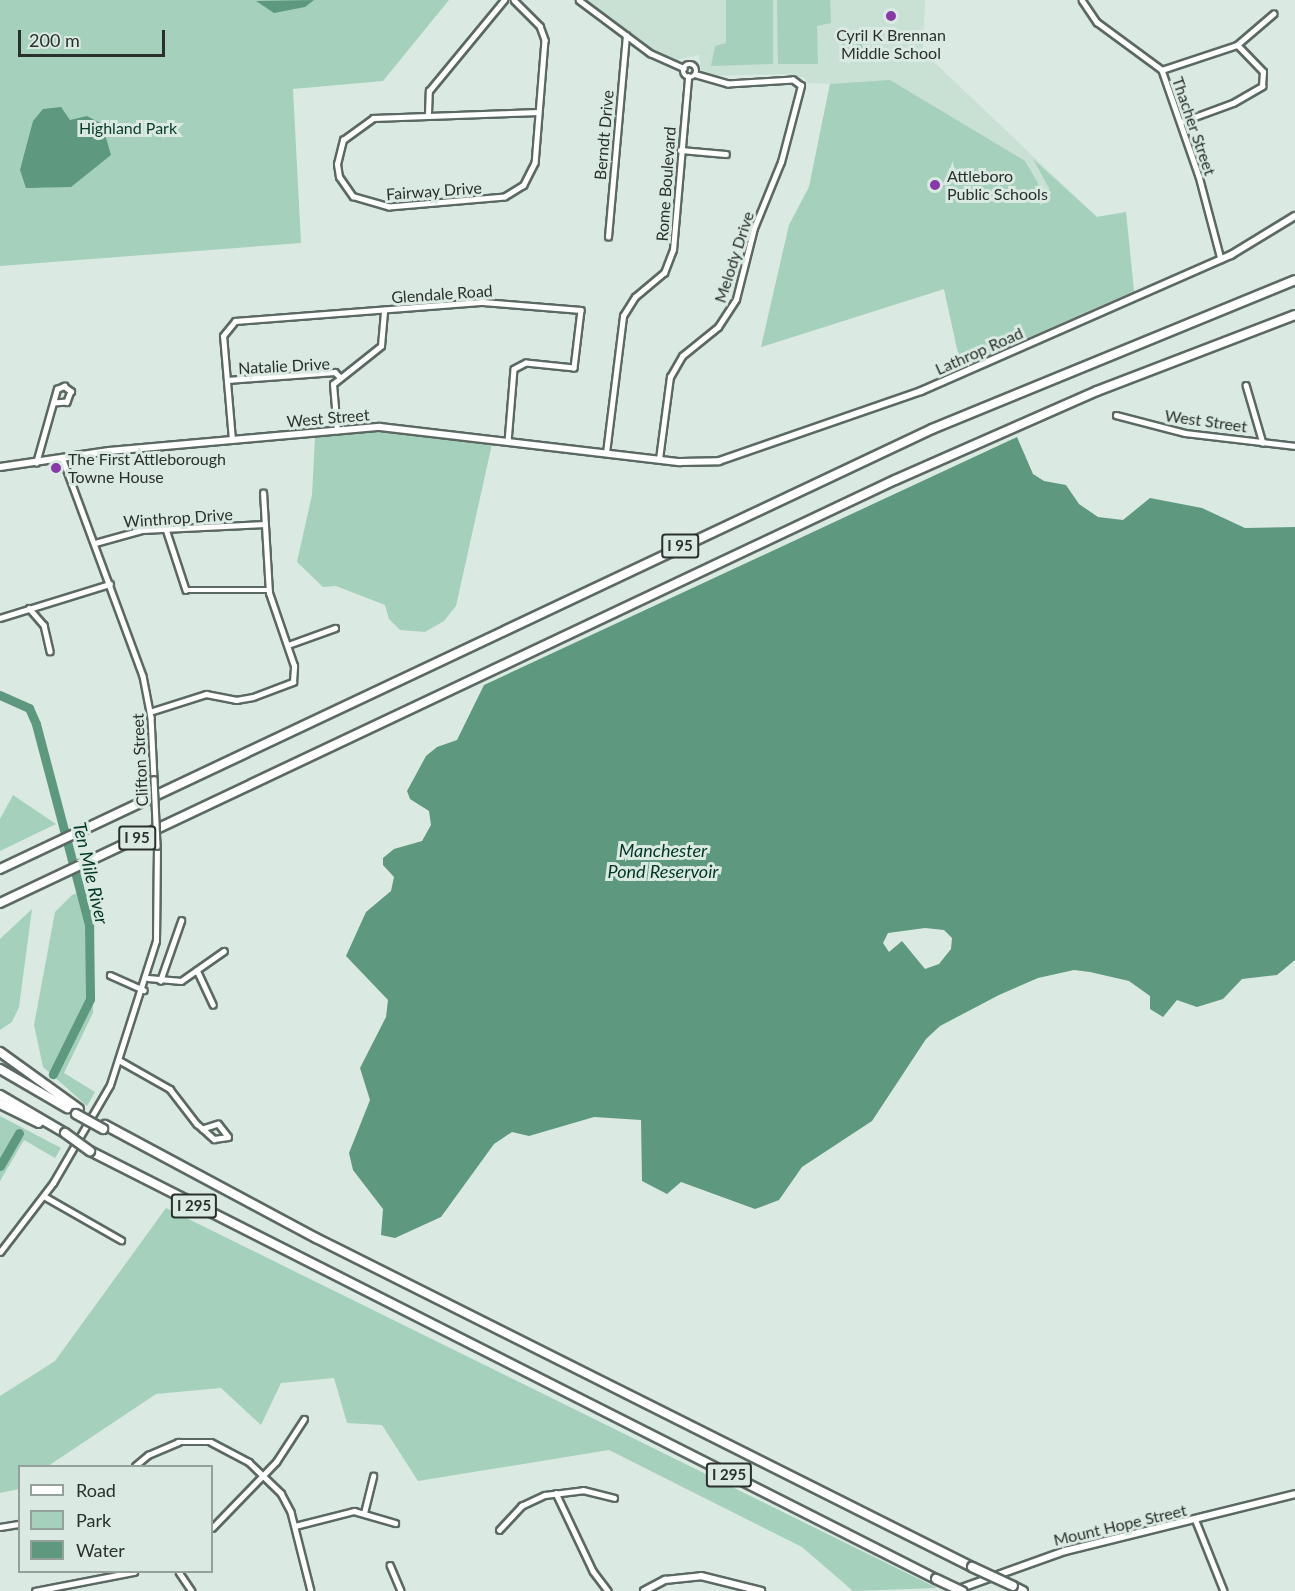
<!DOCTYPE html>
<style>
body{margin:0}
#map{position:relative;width:1295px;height:1591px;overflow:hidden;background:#daeae2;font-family:Lato,sans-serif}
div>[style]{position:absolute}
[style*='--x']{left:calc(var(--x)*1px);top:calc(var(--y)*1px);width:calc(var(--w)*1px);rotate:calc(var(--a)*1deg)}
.built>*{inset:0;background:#c9e0d5}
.green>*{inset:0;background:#a5d0bc}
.round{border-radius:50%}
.water>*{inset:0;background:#5e987f}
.river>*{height:9px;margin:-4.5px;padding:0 4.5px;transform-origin:4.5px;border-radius:4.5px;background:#5e987f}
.roads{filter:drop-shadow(2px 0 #5b6962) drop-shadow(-2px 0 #5b6962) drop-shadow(0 2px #5b6962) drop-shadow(0 -2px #5b6962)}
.street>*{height:4.5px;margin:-2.25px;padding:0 2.25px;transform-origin:2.25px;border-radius:2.25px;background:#fff}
.street>.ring{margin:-2.25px;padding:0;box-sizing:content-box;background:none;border:4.5px solid #fff;border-radius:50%}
.secondary>*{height:6px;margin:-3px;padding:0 3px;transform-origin:3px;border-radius:3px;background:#fff}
.highway>*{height:8px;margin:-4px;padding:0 4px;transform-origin:4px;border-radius:4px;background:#fff}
.bridges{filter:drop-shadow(2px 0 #5b6962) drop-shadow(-2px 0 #5b6962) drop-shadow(0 2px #5b6962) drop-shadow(0 -2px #5b6962)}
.street-bridge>*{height:4.5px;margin:-2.25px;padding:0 2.25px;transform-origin:2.25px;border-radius:2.25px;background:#fff}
.highway-bridge>*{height:8px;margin:-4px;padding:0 4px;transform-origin:4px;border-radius:4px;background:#fff}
.dots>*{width:16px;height:16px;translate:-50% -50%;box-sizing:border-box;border:3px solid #daeae2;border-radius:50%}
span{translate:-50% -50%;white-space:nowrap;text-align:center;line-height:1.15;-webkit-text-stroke:6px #daeae2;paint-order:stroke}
.shield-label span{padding:2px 4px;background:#daeae2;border:2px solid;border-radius:4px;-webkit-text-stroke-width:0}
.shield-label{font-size:15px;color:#2a302d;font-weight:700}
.poi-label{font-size:16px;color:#2a302d}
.left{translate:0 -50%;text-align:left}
.street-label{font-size:16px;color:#2a302d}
.park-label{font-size:16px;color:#063b29}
.water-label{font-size:18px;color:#013625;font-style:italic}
.legend{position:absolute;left:18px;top:1465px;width:195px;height:108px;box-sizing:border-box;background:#daeae2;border:2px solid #94a09a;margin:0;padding:8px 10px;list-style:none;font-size:18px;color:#2a302d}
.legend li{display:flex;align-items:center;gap:12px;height:30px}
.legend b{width:30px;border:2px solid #94a09a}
.scale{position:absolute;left:18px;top:30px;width:147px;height:27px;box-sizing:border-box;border:3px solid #2a302d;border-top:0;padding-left:8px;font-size:18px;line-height:21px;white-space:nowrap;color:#2a302d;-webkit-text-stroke:4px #daeae2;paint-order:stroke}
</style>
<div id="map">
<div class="built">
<div style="clip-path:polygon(586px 0,925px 0,923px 48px,933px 61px,1097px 217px,1126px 212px,1134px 291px,961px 367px,944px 289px,761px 347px,789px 225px,809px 187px,830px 84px,808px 83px,803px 77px,788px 78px,787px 74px,708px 76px,701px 70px,699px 55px,676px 60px,652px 52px)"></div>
</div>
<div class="green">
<div style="clip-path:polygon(0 0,449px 0,383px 81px,293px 89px,301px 243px,0 266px)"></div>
<div style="clip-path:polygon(726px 0,773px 0,773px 64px,711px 66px,715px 46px,726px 43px)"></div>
<div style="clip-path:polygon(777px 0,830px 0,831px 23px,817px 26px,818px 64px,778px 64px)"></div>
<div class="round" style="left:841px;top:38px;width:22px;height:22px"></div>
<div style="clip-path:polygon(890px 80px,1025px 161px,1038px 183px,1040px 205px,1049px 201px,1049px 188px,1033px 159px,1097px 217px,1126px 212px,1134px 291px,961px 367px,944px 289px,761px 347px,789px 225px,809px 187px,830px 84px)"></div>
<div style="clip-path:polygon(374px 431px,492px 444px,456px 606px,444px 621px,425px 632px,400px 630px,389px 619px,385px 605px,336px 586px,323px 587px,297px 562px,312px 495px,315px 437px)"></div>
<div style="clip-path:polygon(13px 795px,56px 824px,0 851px,0 819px)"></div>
<div style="clip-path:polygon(95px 887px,93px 1013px,64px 1073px,95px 1092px,87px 1106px,43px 1067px,34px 1025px,55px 912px,72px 895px)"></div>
<div style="clip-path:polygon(32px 909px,19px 1007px,12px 1022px,0 1030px,0 939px)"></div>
<div style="clip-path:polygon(0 1116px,61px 1148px,55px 1158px,24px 1140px,0 1181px)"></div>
<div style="clip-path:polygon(166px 1208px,937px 1588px,853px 1591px,802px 1547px,609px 1450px,418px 1481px,382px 1425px,347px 1423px,334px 1378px,281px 1383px,261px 1425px,221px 1388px,156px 1394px,48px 1466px,20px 1466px,19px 1489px,0 1493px,0 1396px,55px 1361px)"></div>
</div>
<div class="water">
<div style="clip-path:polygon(314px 0,305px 7px,274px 13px,256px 1px)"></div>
<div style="clip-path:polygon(61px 107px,70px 120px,87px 116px,102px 124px,111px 155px,71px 187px,26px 188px,20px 170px,33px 121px,43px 109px)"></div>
<div style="clip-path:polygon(evenodd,1017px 437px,1033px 474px,1044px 481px,1066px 485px,1079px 504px,1098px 517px,1123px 520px,1150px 498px,1202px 508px,1245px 528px,1295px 527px,1295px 960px,1277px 975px,1242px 979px,1223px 999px,1197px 1007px,1177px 1000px,1163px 1017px,1150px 1009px,1150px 996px,1129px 981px,1090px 972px,1074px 970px,1038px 978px,999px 995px,940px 1026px,926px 1039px,872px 1121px,802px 1167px,779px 1200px,755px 1209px,681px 1182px,667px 1194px,642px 1181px,641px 1120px,594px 1117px,529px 1136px,512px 1132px,494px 1144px,441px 1217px,395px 1238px,381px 1235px,383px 1209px,353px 1170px,349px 1153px,370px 1100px,360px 1068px,386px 1017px,388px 1000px,346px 956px,366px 912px,391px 891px,394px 877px,383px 865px,383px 858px,394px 849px,422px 841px,431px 825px,429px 811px,410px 799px,407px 791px,426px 756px,437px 747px,457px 740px,484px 685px,1017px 437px,925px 928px,944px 930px,952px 938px,951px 949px,939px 964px,925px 969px,902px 941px,889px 952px,883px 943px,888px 933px,925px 928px)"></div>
</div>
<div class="river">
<div style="--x:0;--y:695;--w:32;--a:24"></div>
<div style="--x:29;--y:708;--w:17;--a:66"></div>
<div style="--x:36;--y:724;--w:207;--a:75.2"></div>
<div style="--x:89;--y:924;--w:75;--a:89.2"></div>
<div style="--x:90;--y:999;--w:84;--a:116.3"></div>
<div style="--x:0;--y:1166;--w:38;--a:-60"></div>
</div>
<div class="roads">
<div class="street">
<div style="--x:514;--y:0;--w:37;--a:45"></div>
<div style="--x:540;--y:26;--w:15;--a:70"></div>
<div style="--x:545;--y:40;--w:123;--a:94.6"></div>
<div style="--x:535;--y:163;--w:25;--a:117"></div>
<div style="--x:524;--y:185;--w:22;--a:148"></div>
<div style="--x:505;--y:197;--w:116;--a:175.1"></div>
<div style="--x:389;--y:207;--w:37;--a:-164"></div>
<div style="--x:353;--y:197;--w:24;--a:-125"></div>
<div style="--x:339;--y:177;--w:13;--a:-99"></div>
<div style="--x:337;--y:164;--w:25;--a:-76"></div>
<div style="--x:343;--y:140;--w:37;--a:-36"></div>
<div style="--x:373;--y:118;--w:165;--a:-2.1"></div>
<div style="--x:579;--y:0;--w:89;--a:36.7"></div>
<div style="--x:650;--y:53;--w:37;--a:24"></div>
<div style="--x:1082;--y:0;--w:27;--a:56"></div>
<div style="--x:1097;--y:22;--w:81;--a:36.4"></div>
<div style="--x:1162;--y:70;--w:112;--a:70.8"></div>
<div style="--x:1199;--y:176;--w:86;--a:75.2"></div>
<div class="ring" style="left:683px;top:64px;width:9.5px;height:9.5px"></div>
<div style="--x:1162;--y:70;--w:79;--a:-18.4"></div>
<div style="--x:1237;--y:45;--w:48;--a:-40.7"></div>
<div style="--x:428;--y:114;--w:23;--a:-88"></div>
<div style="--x:429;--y:91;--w:118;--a:-50.5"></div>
<div style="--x:1181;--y:122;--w:55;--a:-20.1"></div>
<div style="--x:1233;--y:103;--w:34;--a:-30"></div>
<div style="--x:1262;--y:86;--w:14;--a:-86"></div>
<div style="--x:1263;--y:72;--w:37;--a:-134"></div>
<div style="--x:680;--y:150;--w:46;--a:5"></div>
<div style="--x:608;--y:237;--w:202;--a:-84.9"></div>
<div style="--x:227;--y:380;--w:108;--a:-4.2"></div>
<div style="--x:335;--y:372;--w:7;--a:45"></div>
<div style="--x:1246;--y:385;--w:60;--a:73.7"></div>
<div style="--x:1116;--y:415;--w:71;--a:14.6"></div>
<div style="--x:1185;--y:433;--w:111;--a:6.7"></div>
<div style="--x:337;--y:431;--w:47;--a:-94.9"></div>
<div style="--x:333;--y:384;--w:61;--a:-38.4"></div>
<div style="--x:381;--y:346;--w:36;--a:-85"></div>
<div style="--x:232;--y:440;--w:104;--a:-94.9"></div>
<div style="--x:223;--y:336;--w:19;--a:-51"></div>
<div style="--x:235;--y:321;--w:249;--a:-4.4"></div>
<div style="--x:483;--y:302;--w:98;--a:4.7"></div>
<div style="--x:581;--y:310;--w:58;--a:96.9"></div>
<div style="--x:574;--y:368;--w:48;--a:-174.1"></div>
<div style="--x:526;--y:363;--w:13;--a:153"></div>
<div style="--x:514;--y:369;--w:73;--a:94.7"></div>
<div style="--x:606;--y:453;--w:138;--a:-82.9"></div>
<div style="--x:623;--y:316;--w:22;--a:-58"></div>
<div style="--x:635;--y:297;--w:38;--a:-40"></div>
<div style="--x:664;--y:273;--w:25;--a:-69"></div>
<div style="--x:673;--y:250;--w:174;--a:-85"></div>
<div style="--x:62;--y:457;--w:233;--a:69.7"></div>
<div style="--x:143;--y:676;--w:42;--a:79"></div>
<div style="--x:151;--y:717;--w:62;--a:87.2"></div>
<div style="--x:659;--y:459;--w:83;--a:-82.4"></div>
<div style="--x:670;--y:377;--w:24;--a:-60"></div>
<div style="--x:682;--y:356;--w:46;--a:-38.9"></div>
<div style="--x:718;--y:327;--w:33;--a:-57"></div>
<div style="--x:736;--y:299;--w:73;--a:-75.8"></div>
<div style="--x:754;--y:228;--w:71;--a:-67.8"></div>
<div style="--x:781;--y:162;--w:79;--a:-75.3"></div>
<div style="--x:801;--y:86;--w:10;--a:-143"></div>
<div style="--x:793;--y:80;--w:65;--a:176.5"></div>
<div style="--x:728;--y:84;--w:33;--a:-164"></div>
<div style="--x:36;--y:463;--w:77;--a:-74.2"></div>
<div style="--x:57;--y:389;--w:8;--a:-23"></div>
<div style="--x:64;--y:386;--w:9;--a:36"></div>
<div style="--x:71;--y:391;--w:12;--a:110"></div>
<div style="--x:67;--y:402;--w:13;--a:176"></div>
<div style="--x:166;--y:529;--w:64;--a:71.8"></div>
<div style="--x:186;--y:590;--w:82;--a:0"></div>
<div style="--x:95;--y:543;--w:49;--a:-15.5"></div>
<div style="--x:142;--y:530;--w:123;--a:-2.8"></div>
<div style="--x:29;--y:608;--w:23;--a:49"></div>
<div style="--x:44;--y:625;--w:27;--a:77"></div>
<div style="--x:0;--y:618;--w:115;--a:-17.2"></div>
<div style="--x:288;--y:645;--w:50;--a:-19.9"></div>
<div style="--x:150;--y:712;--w:59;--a:-17.8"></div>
<div style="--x:206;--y:694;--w:31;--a:11"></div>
<div style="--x:236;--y:700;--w:17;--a:-10"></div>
<div style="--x:253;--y:697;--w:43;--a:-20.6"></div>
<div style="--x:293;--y:682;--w:16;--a:-86"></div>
<div style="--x:294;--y:666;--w:77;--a:-108.9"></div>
<div style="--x:269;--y:593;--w:100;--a:-93.4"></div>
<div style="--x:197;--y:970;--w:38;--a:65"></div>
<div style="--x:110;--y:975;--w:37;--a:24"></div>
<div style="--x:148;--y:978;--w:33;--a:5"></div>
<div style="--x:181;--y:981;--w:52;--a:-34.9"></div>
<div style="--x:160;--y:981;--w:64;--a:-70.7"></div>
<div style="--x:119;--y:1060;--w:59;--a:29.6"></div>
<div style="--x:170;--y:1089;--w:44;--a:52.4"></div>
<div style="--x:197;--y:1124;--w:8;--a:40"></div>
<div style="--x:203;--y:1129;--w:15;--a:42"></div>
<div style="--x:214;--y:1139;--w:14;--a:-8"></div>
<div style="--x:228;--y:1137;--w:16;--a:-128"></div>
<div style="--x:218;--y:1124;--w:16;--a:162"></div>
<div style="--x:44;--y:1196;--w:89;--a:29.7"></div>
<div style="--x:0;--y:1252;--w:87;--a:-52.5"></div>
<div style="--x:53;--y:1183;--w:113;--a:-59.8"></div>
<div style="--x:110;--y:1085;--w:151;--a:-72.3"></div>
<div style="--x:156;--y:941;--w:95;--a:-89.4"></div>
<div style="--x:135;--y:1466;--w:17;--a:-40"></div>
<div style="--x:148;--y:1455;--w:33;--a:-23"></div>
<div style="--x:178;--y:1442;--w:33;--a:0"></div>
<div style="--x:211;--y:1442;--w:43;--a:27.8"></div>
<div style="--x:249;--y:1462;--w:45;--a:44.1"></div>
<div style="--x:281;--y:1493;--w:21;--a:62"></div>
<div style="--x:291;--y:1512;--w:81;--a:75.8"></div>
<div style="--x:556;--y:1493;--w:86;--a:64.6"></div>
<div style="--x:593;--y:1571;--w:25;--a:53"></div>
<div style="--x:364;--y:1513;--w:38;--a:-76"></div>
<div style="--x:1196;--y:1521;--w:75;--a:68.2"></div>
<div style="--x:295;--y:1526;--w:61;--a:-14.3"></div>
<div style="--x:354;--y:1511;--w:43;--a:16.3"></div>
<div style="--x:0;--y:1527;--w:20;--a:-9"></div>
<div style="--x:212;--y:1528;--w:92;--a:-45.9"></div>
<div style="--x:276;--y:1462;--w:51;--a:-56.9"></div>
<div style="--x:499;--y:1530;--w:33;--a:-47"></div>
<div style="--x:521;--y:1506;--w:26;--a:-25"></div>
<div style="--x:545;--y:1495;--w:38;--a:-7"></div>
<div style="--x:583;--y:1490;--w:32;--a:14"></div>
<div style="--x:390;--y:1565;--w:28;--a:67"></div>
<div style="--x:179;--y:1572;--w:23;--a:56"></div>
<div style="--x:35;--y:1591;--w:101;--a:-10.9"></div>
</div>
<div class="secondary">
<div style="--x:0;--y:467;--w:110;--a:-8.4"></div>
<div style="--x:109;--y:451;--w:272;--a:-5.1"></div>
<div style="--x:380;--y:427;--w:302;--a:6.7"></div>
<div style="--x:680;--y:462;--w:39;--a:-1"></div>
<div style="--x:719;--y:461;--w:214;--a:-19.1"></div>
<div style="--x:921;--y:391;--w:339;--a:-23.7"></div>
<div style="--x:1231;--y:255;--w:75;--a:-31.4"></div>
<div style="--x:956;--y:1590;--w:116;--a:-19.7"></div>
<div style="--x:1065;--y:1551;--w:237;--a:-13.9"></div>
<div style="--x:644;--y:1591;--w:24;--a:-28"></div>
<div style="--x:665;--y:1580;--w:36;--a:-6"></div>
<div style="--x:701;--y:1576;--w:62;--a:14"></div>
</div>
<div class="highway">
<div style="--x:0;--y:869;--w:1031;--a:-25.27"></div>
<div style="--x:932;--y:429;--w:392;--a:-22.3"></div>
<div style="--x:0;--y:903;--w:990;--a:-25.3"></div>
<div style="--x:895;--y:480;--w:221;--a:-23.8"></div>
<div style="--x:1097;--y:391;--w:212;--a:-21"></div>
<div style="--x:0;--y:1052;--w:97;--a:35.8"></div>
<div style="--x:0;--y:1069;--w:78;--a:30.2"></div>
<div style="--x:0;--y:1095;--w:75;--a:30.3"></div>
<div style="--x:0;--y:1104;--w:43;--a:26"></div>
<div style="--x:105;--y:1125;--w:239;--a:28.2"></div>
<div style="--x:316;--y:1238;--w:734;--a:26.63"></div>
<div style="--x:90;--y:1151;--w:948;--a:26.84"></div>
<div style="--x:1013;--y:1586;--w:11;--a:27"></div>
</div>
</div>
<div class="bridges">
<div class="street-bridge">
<div style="--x:154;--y:779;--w:67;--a:87.4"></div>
</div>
<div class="highway-bridge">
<div style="--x:76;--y:1114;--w:31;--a:29"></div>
<div style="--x:65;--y:1133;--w:31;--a:36"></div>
<div style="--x:972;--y:1567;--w:45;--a:24.9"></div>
<div style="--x:936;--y:1579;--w:29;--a:25"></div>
</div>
</div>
<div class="dots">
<div style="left:891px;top:16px;background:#8838a8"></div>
<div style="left:935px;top:185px;background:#8838a8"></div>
<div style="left:56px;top:468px;background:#8838a8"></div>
</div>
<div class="shield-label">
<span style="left:680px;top:546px">I 95</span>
<span style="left:137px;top:838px">I 95</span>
<span style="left:194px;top:1206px">I 295</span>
<span style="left:729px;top:1475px">I 295</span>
</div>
<div class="poi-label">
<span style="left:891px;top:44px">Cyril K Brennan<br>Middle School</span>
<span class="left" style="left:947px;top:185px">Attleboro<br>Public Schools</span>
<span class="left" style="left:68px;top:468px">The First Attleborough<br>Towne House</span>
</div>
<div class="street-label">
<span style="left:1194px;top:126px;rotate:71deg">Thacher Street</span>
<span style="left:604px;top:135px;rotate:-85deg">Berndt Drive</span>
<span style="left:666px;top:184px;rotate:-86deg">Rome Boulevard</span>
<span style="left:434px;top:191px;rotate:-4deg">Fairway Drive</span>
<span style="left:734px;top:257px;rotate:-72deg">Melody Drive</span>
<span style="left:442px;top:294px;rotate:-4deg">Glendale Road</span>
<span style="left:979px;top:351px;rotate:-24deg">Lathrop Road</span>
<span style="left:284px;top:366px;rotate:-3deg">Natalie Drive</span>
<span style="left:328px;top:418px;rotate:-5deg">West Street</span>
<span style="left:1206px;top:421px;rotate:8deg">West Street</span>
<span style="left:178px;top:518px;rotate:-4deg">Winthrop Drive</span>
<span style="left:140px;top:760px;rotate:-93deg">Clifton Street</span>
<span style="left:1120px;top:1525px;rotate:-13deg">Mount Hope Street</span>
</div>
<div class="park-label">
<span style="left:128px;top:128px">Highland Park</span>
</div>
<div class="water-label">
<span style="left:663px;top:861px">Manchester<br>Pond Reservoir</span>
<span style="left:91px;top:873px;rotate:77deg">Ten Mile River</span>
</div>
<ul class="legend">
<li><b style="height:8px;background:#fff"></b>Road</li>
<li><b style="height:16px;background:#a5d0bc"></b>Park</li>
<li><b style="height:16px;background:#5e987f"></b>Water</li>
</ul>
<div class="scale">200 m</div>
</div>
